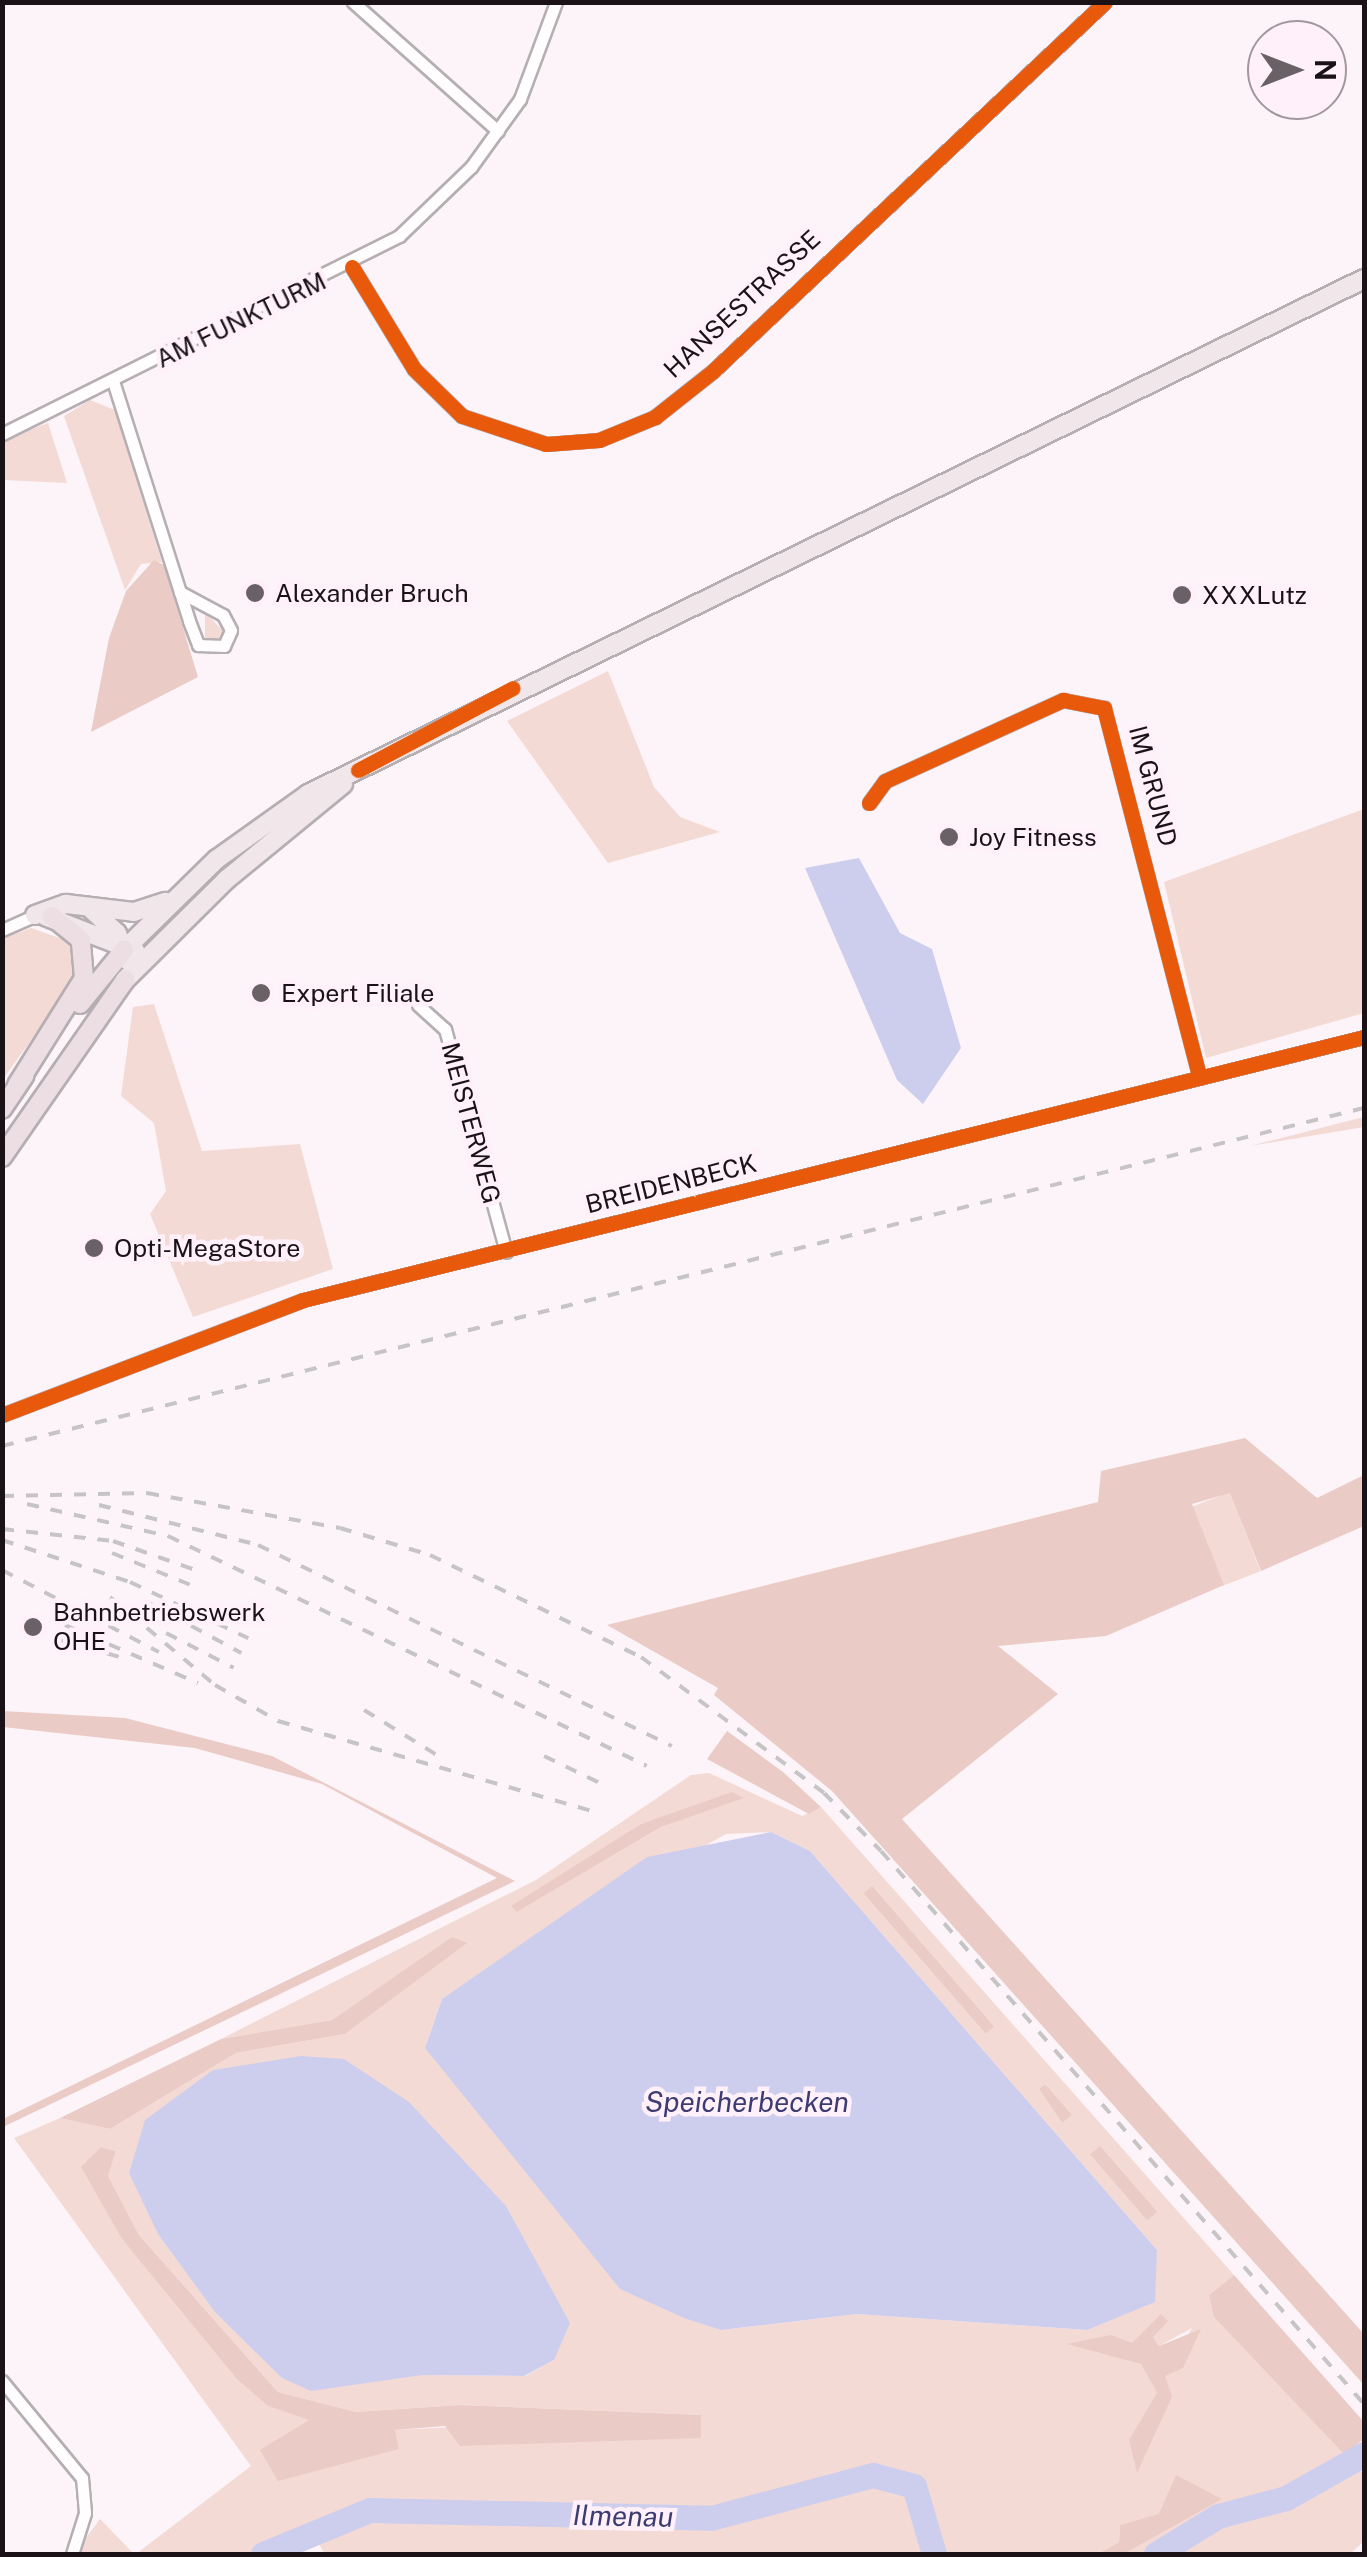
<!DOCTYPE html>
<style>
body{margin:0}
#map{position:relative;width:1367px;height:2557px;overflow:hidden;background:#fcf4f8;font-family:"Public Sans",sans-serif}
div>[style]{position:absolute}
[style*='--x']{left:calc(var(--x)*1px);top:calc(var(--y)*1px);width:calc(var(--w)*1px);rotate:calc(var(--a)*1deg)}
.green>*{inset:0;background:#f4dad5;transform-origin:0 0}
.forest>*{inset:0;background:#eacbc5;transform-origin:0 0}
.water>*{inset:0;background:#cdceee}
.river>*{height:25px;margin:-12.5px;padding:0 12.5px;transform-origin:12.5px;border-radius:12.5px;background:#cdceee}
.roads{filter:drop-shadow(2px 0 #b5aeb2) drop-shadow(-2px 0 #b5aeb2) drop-shadow(0 2px #b5aeb2) drop-shadow(0 -2px #b5aeb2)}
.minor>*{height:11px;margin:-5.5px;padding:0 5.5px;transform-origin:5.5px;border-radius:5.5px;background:#fffdfe}
.primary>*{height:18px;margin:-9px;padding:0 9px;transform-origin:9px;border-radius:9px;background:#f1e6ea}
.trunk>*{height:18px;margin:-9px;padding:0 9px;transform-origin:9px;border-radius:9px;background:#ecdee2}
.rail>*{height:4px;margin-top:-2px;transform-origin:0;background:repeating-linear-gradient(90deg,#c7c4c6 0 12px,transparent 0 24px)}
.cycleway>*{height:15px;margin:-7.5px;padding:0 7.5px;transform-origin:7.5px;border-radius:7.5px;background:#e8590c}
.dots>*{width:28px;height:28px;translate:-50% -50%;box-sizing:border-box;border:5px solid #fff0f9;border-radius:50%}
span{translate:-50% -50%;white-space:nowrap;text-align:center;line-height:1.15;-webkit-text-stroke:9px #fff0f9;paint-order:stroke}
.street-label{font-size:25px;color:#1a1217}
.poi-label{font-size:25px;color:#1a1217}
.left{translate:0 -50%;text-align:left}
.water-label{font-size:28px;color:#3c3c73;font-style:italic}
.frame{position:absolute;inset:0;border:5px solid #1a1217;pointer-events:none}
.north{position:absolute;left:1247px;top:20px;width:100px;height:100px;box-sizing:border-box;background:#fff0f9;border:2px solid #a3979f;border-radius:50%;rotate:90deg;font-size:28px;font-weight:700;line-height:40px;text-align:center;color:#1a1217}
.north::after{content:'';display:block;margin:auto;width:35px;height:45px;background:#696166;clip-path:polygon(50% 0,100% 100%,50% 72%,0 100%)}
</style>
<div id="map">
<div class="green">
<div style="clip-path:polygon(90px 400px,115px 410px,162px 562px,141px 564px,125px 590px,64px 416px)"></div>
<div style="clip-path:polygon(48px 423px,67px 483px,3px 480px,3px 440px)"></div>
<div style="clip-path:polygon(205px 612px,224px 632px,216px 644px,205px 641px)"></div>
<div style="clip-path:polygon(608px 671px,654px 787px,680px 817px,720px 832px,608px 863px,507px 721px)"></div>
<div style="clip-path:polygon(1364px 809px,1364px 1013px,1206px 1058px,1164px 882px)"></div>
<div style="clip-path:polygon(31px 928px,71px 942px,73px 982px,3px 1079px,3px 938px)"></div>
<div style="clip-path:polygon(154px 1004px,202px 1151px,300px 1144px,333px 1269px,193px 1317px,150px 1214px,166px 1191px,154px 1123px,121px 1096px,133px 1007px)"></div>
<div style="clip-path:polygon(1364px 1117px,1364px 1127px,1250px 1146px,1336px 1124px)"></div>
<div style="left:1230px;top:1492px;width:85px;height:41px;rotate:69deg"></div>
<div style="clip-path:polygon(evenodd,709px 1773px,802px 1816px,821px 1807px,1234px 2275px,1209px 2295px,1364px 2475px,1364px 2541px,1350px 2554px,1124px 2554px,1221px 2499px,1120px 2525px,1119px 2542px,1098px 2554px,325px 2554px,317px 2541px,296px 2554px,136px 2554px,251px 2466px,14px 2138px,60px 2118px,110px 2129px,236px 2053px,345px 2034px,466px 1943px,452px 1938px,332px 2020px,221px 2039px,536px 1880px,691px 1775px,709px 1773px,742px 1798px,661px 1827px,517px 1912px,641px 1824px,742px 1798px,709px 1773px,771px 1832px,810px 1851px,1157px 2250px,1087px 2330px,857px 2314px,721px 2330px,425px 2048px,442px 1999px,496px 1963px,726px 1834px,771px 1832px,709px 1773px,1045px 2084px,1071px 2115px,1062px 2123px,1039px 2089px,1045px 2084px,709px 1773px,101px 2147px,116px 2151px,108px 2176px,139px 2235px,278px 2392px,356px 2412px,459px 2405px,701px 2415px,394px 2430px,399px 2448px,268px 2406px,122px 2239px,101px 2147px,709px 1773px,1192px 2328px,1165px 2375px,1132px 2469px,1157px 2393px,1141px 2364px,1111px 2349px,1153px 2337px,1159px 2346px,1192px 2328px,709px 1773px,554px 2360px,525px 2376px,422px 2375px,554px 2360px)"></div>
<div style="clip-path:polygon(100px 2519px,134px 2554px,74px 2554px)"></div>
</div>
<div class="forest">
<div style="clip-path:polygon(154px 560px,164px 565px,198px 677px,91px 732px,109px 638px,126px 591px)"></div>
<div style="clip-path:polygon(1245px 1438px,1317px 1498px,1364px 1475px,1364px 1526px,1261px 1571px,1230px 1493px,1192px 1504px,1224px 1585px,1106px 1636px,998px 1646px,1058px 1694px,902px 1819px,1364px 2334px,1364px 2385px,832px 1791px,714px 1695px,718px 1688px,607px 1625px,1098px 1502px,1101px 1471px)"></div>
<div style="clip-path:polygon(3px 1711px,125px 1718px,272px 1756px,515px 1881px,3px 2127px,3px 2119px,497px 1878px,322px 1784px,195px 1748px,3px 1727px)"></div>
<div style="clip-path:polygon(727px 1731px,783px 1772px,821px 1807px,809px 1814px,707px 1759px)"></div>
<div style="clip-path:polygon(732px 1792px,744px 1798px,661px 1827px,517px 1912px,511px 1906px,641px 1824px)"></div>
<div style="left:872px;top:1886px;width:186px;height:11px;rotate:49deg"></div>
<div style="clip-path:polygon(452px 1937px,467px 1943px,345px 2034px,236px 2053px,110px 2129px,60px 2118px,221px 2039px,332px 2020px)"></div>
<div style="clip-path:polygon(1045px 2084px,1072px 2115px,1062px 2123px,1039px 2089px)"></div>
<div style="left:1100px;top:2146px;width:87px;height:13px;rotate:49deg"></div>
<div style="clip-path:polygon(101px 2147px,116px 2151px,108px 2176px,139px 2235px,278px 2392px,356px 2412px,459px 2405px,701px 2415px,701px 2438px,460px 2446px,445px 2426px,395px 2430px,399px 2449px,278px 2481px,260px 2450px,309px 2420px,268px 2406px,237px 2379px,122px 2239px,81px 2167px)"></div>
<div style="clip-path:polygon(1234px 2275px,1364px 2422px,1364px 2439px,1344px 2454px,1214px 2317px,1209px 2295px)"></div>
<div style="clip-path:polygon(1161px 2314px,1168px 2321px,1153px 2337px,1159px 2346px,1201px 2329px,1183px 2368px,1165px 2376px,1172px 2397px,1137px 2473px,1129px 2440px,1157px 2393px,1141px 2364px,1067px 2344px,1111px 2335px,1132px 2343px)"></div>
<div style="clip-path:polygon(1176px 2475px,1222px 2499px,1124px 2554px,1098px 2554px,1119px 2542px,1120px 2525px,1159px 2514px)"></div>
</div>
<div class="water">
<div style="clip-path:polygon(859px 858px,900px 933px,932px 949px,961px 1048px,923px 1104px,897px 1080px,805px 868px)"></div>
<div style="clip-path:polygon(771px 1832px,810px 1851px,1157px 2250px,1155px 2302px,1087px 2330px,857px 2314px,721px 2330px,684px 2318px,620px 2289px,425px 2048px,442px 1999px,647px 1857px)"></div>
<div style="clip-path:polygon(301px 2056px,344px 2059px,409px 2102px,506px 2206px,570px 2323px,554px 2360px,524px 2376px,422px 2375px,311px 2391px,282px 2378px,215px 2312px,158px 2234px,129px 2173px,145px 2120px,213px 2070px)"></div>
</div>
<div class="river">
<div style="--x:263;--y:2554;--w:116;--a:-22.4"></div>
<div style="--x:370;--y:2510;--w:341;--a:1.3"></div>
<div style="--x:711;--y:2518;--w:168;--a:-14.9"></div>
<div style="--x:873;--y:2475;--w:42;--a:15"></div>
<div style="--x:914;--y:2486;--w:71;--a:73.6"></div>
<div style="--x:1156;--y:2554;--w:73;--a:-31.5"></div>
<div style="--x:1218;--y:2516;--w:70;--a:-14.8"></div>
<div style="--x:1286;--y:2498;--w:90;--a:-29.4"></div>
</div>
<div class="roads">
<div class="minor">
<div style="--x:353;--y:2;--w:194;--a:41.7"></div>
<div style="--x:352;--y:267;--w:119;--a:58.7"></div>
<div style="--x:414;--y:369;--w:67;--a:44.4"></div>
<div style="--x:462;--y:416;--w:89;--a:18.4"></div>
<div style="--x:546;--y:444;--w:53;--a:-4.3"></div>
<div style="--x:599;--y:440;--w:61;--a:-22.3"></div>
<div style="--x:655;--y:417;--w:74;--a:-38.4"></div>
<div style="--x:713;--y:371;--w:538;--a:-43.27"></div>
<div style="--x:113;--y:381;--w:252;--a:72.4"></div>
<div style="--x:189;--y:621;--w:26;--a:69"></div>
<div style="--x:198;--y:645;--w:26;--a:2"></div>
<div style="--x:224;--y:646;--w:17;--a:-66"></div>
<div style="--x:231;--y:630;--w:17;--a:-118"></div>
<div style="--x:223;--y:615;--w:49;--a:-151.9"></div>
<div style="--x:2;--y:434;--w:444;--a:-26.5"></div>
<div style="--x:399;--y:236;--w:100;--a:-43.8"></div>
<div style="--x:471;--y:167;--w:84;--a:-54.2"></div>
<div style="--x:520;--y:99;--w:103;--a:-69.6"></div>
<div style="--x:869;--y:803;--w:27;--a:-54"></div>
<div style="--x:885;--y:781;--w:196;--a:-24.5"></div>
<div style="--x:1063;--y:700;--w:42;--a:11"></div>
<div style="--x:1104;--y:708;--w:382;--a:75.5"></div>
<div style="--x:2;--y:930;--w:36;--a:-24"></div>
<div style="--x:418;--y:1005;--w:36;--a:42"></div>
<div style="--x:445;--y:1029;--w:231;--a:74.7"></div>
<div style="--x:2;--y:1415;--w:322;--a:-20.9"></div>
<div style="--x:303;--y:1300;--w:1093;--a:-13.92"></div>
<div style="--x:2;--y:2381;--w:126;--a:50.5"></div>
<div style="--x:82;--y:2478;--w:35;--a:85"></div>
<div style="--x:85;--y:2513;--w:43;--a:107.6"></div>
</div>
<div class="primary">
<div style="--x:91;--y:909;--w:35;--a:43"></div>
<div style="--x:117;--y:933;--w:28;--a:71"></div>
<div style="--x:35;--y:915;--w:33;--a:-20"></div>
<div style="--x:66;--y:904;--w:68;--a:6.7"></div>
<div style="--x:134;--y:912;--w:33;--a:-18"></div>
<div style="--x:45;--y:916;--w:97;--a:21.3"></div>
<div style="--x:124;--y:950;--w:130;--a:-44.4"></div>
<div style="--x:217;--y:859;--w:112;--a:-35.5"></div>
<div style="--x:308;--y:794;--w:1175;--a:-26"></div>
<div style="--x:125;--y:980;--w:144;--a:-44.7"></div>
<div style="--x:227;--y:879;--w:150;--a:-39.3"></div>
</div>
<div class="trunk">
<div style="--x:80;--y:1004;--w:70;--a:-50.8"></div>
<div style="--x:17;--y:1085;--w:126;--a:-57.9"></div>
<div style="--x:84;--y:978;--w:38;--a:-95"></div>
<div style="--x:81;--y:940;--w:38;--a:-141"></div>
<div style="--x:2;--y:1109;--w:40;--a:-56"></div>
<div style="--x:2;--y:1157;--w:216;--a:-55.2"></div>
</div>
</div>
<div class="rail">
<div style="--x:2;--y:1446;--w:1403;--a:-13.94"></div>
<div style="--x:2;--y:1496;--w:145;--a:-1.2"></div>
<div style="--x:147;--y:1493;--w:196;--a:10.3"></div>
<div style="--x:340;--y:1528;--w:94;--a:16.7"></div>
<div style="--x:430;--y:1555;--w:234;--a:25.8"></div>
<div style="--x:641;--y:1657;--w:228;--a:36.6"></div>
<div style="--x:824;--y:1793;--w:81;--a:45.5"></div>
<div style="--x:881;--y:1851;--w:734;--a:48.87"></div>
<div style="--x:27;--y:1504;--w:145;--a:12.8"></div>
<div style="--x:168;--y:1536;--w:531;--a:25.65"></div>
<div style="--x:99;--y:1505;--w:164;--a:14.1"></div>
<div style="--x:258;--y:1545;--w:460;--a:25.9"></div>
<div style="--x:2;--y:1529;--w:112;--a:6.2"></div>
<div style="--x:113;--y:1541;--w:90;--a:19.4"></div>
<div style="--x:2;--y:1540;--w:135;--a:18.2"></div>
<div style="--x:130;--y:1582;--w:131;--a:25.4"></div>
<div style="--x:112;--y:1553;--w:85;--a:22.1"></div>
<div style="--x:2;--y:1570;--w:177;--a:27.6"></div>
<div style="--x:110;--y:1597;--w:137;--a:40"></div>
<div style="--x:215;--y:1685;--w:73;--a:29.7"></div>
<div style="--x:278;--y:1721;--w:326;--a:16"></div>
<div style="--x:149;--y:1603;--w:105;--a:28.5"></div>
<div style="--x:65;--y:1625;--w:145;--a:23.6"></div>
<div style="--x:166;--y:1633;--w:76;--a:27.2"></div>
<div style="--x:61;--y:1640;--w:65;--a:16.2"></div>
<div style="--x:364;--y:1710;--w:95;--a:31.7"></div>
<div style="--x:544;--y:1756;--w:71;--a:25.8"></div>
</div>
<div class="cycleway">
<div style="--x:352;--y:267;--w:119;--a:58.7"></div>
<div style="--x:414;--y:369;--w:67;--a:44.4"></div>
<div style="--x:462;--y:416;--w:89;--a:18.4"></div>
<div style="--x:546;--y:444;--w:53;--a:-4.3"></div>
<div style="--x:599;--y:440;--w:61;--a:-22.3"></div>
<div style="--x:655;--y:417;--w:74;--a:-38.4"></div>
<div style="--x:713;--y:371;--w:538;--a:-43.27"></div>
<div style="--x:358;--y:770;--w:175;--a:-27.9"></div>
<div style="--x:869;--y:803;--w:27;--a:-54"></div>
<div style="--x:885;--y:781;--w:196;--a:-24.5"></div>
<div style="--x:1063;--y:700;--w:42;--a:11"></div>
<div style="--x:1104;--y:708;--w:382;--a:75.5"></div>
<div style="--x:2;--y:1415;--w:322;--a:-20.9"></div>
<div style="--x:303;--y:1300;--w:1093;--a:-13.92"></div>
</div>
<div class="dots">
<div style="left:255px;top:593px;background:#696166"></div>
<div style="left:1182px;top:595px;background:#696166"></div>
<div style="left:949px;top:837px;background:#696166"></div>
<div style="left:261px;top:993px;background:#696166"></div>
<div style="left:94px;top:1248px;background:#696166"></div>
<div style="left:33px;top:1627px;background:#696166"></div>
</div>
<div class="street-label">
<span style="left:742px;top:304px;rotate:-43deg">HANSESTRASSE</span>
<span style="left:241px;top:320px;rotate:-26deg">AM FUNKTURM</span>
<span style="left:1153px;top:786px;rotate:75deg">IM GRUND</span>
<span style="left:471px;top:1123px;rotate:75deg">MEISTERWEG</span>
<span style="left:671px;top:1184px;rotate:-14deg">BREIDENBECK</span>
</div>
<div class="poi-label">
<span class="left" style="left:275px;top:593px">Alexander Bruch</span>
<span class="left" style="left:1202px;top:595px">XXXLutz</span>
<span class="left" style="left:969px;top:837px">Joy Fitness</span>
<span class="left" style="left:281px;top:993px">Expert Filiale</span>
<span class="left" style="left:114px;top:1248px">Opti-MegaStore</span>
<span class="left" style="left:53px;top:1627px">Bahnbetriebswerk<br>OHE</span>
</div>
<div class="water-label">
<span style="left:747px;top:2102px">Speicherbecken</span>
<span style="left:623px;top:2516px;rotate:1deg">Ilmenau</span>
</div>
<div class="frame"></div>
<div class="north">N</div>
</div>
